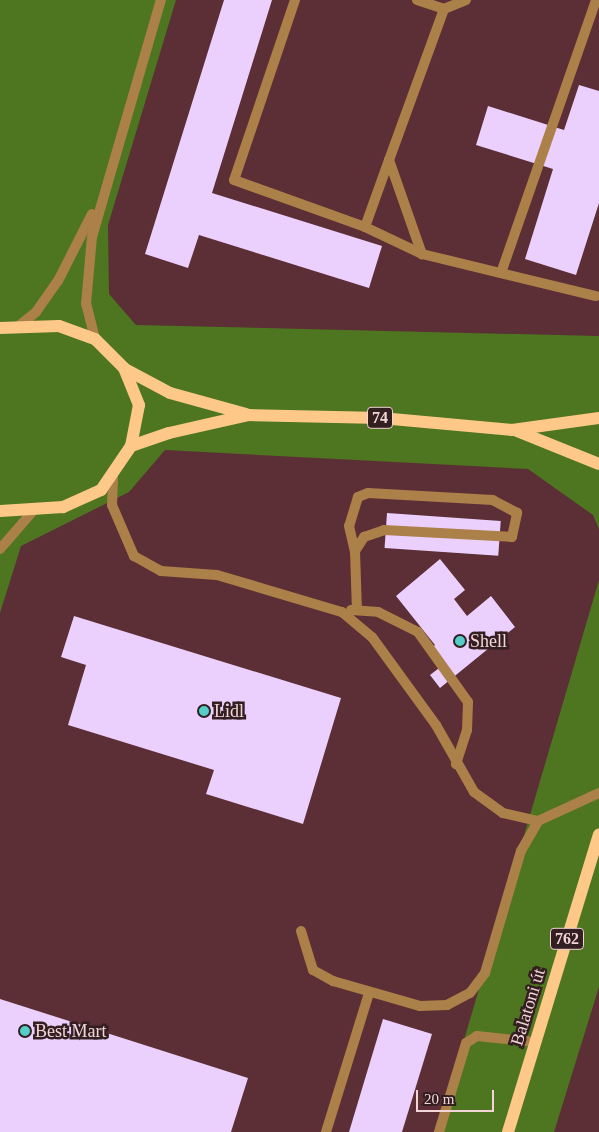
<!DOCTYPE html>
<meta charset="utf-8">
<style>
body{margin:0}
#map{position:relative;width:599px;height:1132px;overflow:hidden;background:#5c2e35;font-family:"Times New Roman",serif}
div>[style]{position:absolute}
[style*='--x']{left:calc(var(--x)*1px);top:calc(var(--y)*1px);width:calc(var(--w)*1px);rotate:calc(var(--a)*1deg)}
.green>*{inset:0;background:#4e751f}
.building>*{inset:0;background:#ebd0fe;transform-origin:0 0}
.service>*{height:10px;margin:-5px;padding:0 5px;transform-origin:5px;border-radius:5px;background:#ac8049}
.minor>*{height:10px;margin:-5px;padding:0 5px;transform-origin:5px;border-radius:5px;background:#ac8049}
.primary>*{height:12px;margin:-6px;padding:0 6px;transform-origin:6px;border-radius:6px;background:#fec988}
.dots>*{width:14px;height:14px;translate:-50% -50%;box-sizing:border-box;border:2px solid #331e21;border-radius:50%}
span{translate:-50% -50%;white-space:nowrap;text-align:center;line-height:1.15;-webkit-text-stroke:5px #331e21;paint-order:stroke}
.shield-label span{padding:1px 4px;background:#331e21;border:1px solid;border-radius:4px;-webkit-text-stroke-width:0}
.shield-label{font-size:16px;color:#f3d5d8;font-weight:700}
.poi-label{font-size:18px;color:#f3d5d8}
.left{translate:0 -50%;text-align:left}
.street-label{font-size:18px;color:#f3d5d8}
.scale{position:absolute;left:416px;top:1090px;width:78px;height:22px;box-sizing:border-box;border:2px solid #f3d5d8;border-top:0;padding-left:6px;font-size:15px;line-height:18px;white-space:nowrap;color:#f3d5d8;-webkit-text-stroke:4px #331e21;paint-order:stroke}
</style>
<div id="map">
<div class="green">
<div style="clip-path:polygon(0 0,176px 0,108px 225px,109px 294px,136px 325px,599px 336px,599px 529px,593px 515px,528px 469px,165px 450px,129px 492px,21px 546px,0 613px)"></div>
<div style="clip-path:polygon(599px 580px,599px 987px,554px 1132px,437px 1132px)"></div>
</div>
<div class="building">
<div style="clip-path:polygon(224px 0,272px 0,212px 193px,382px 246px,369px 288px,199px 235px,188px 268px,145px 254px)"></div>
<div style="clip-path:polygon(579px 85px,599px 91px,599px 203px,576px 275px,525px 259px,553px 169px,476px 145px,488px 106px,564px 130px)"></div>
<div style="left:387px;top:513px;width:114px;height:35px;rotate:4deg"></div>
<div style="clip-path:polygon(440px 559px,465px 590px,454px 599px,467px 616px,491px 596px,515px 627px,440px 688px,430px 675px,443px 665px,430px 649px,435px 645px,396px 596px)"></div>
<div style="clip-path:polygon(74px 616px,341px 698px,303px 824px,206px 794px,214px 770px,68px 725px,86px 665px,61px 657px)"></div>
<div style="clip-path:polygon(0 999px,248px 1078px,231px 1132px,0 1132px)"></div>
<div style="clip-path:polygon(383px 1019px,432px 1034px,402px 1132px,349px 1132px)"></div>
</div>
<div class="service">
<div style="--x:295;--y:0;--w:190;--a:108.7"></div>
<div style="--x:234;--y:180;--w:139;--a:19.7"></div>
<div style="--x:365;--y:227;--w:71;--a:-70.3"></div>
<div style="--x:417;--y:0;--w:28;--a:18"></div>
<div style="--x:466;--y:0;--w:24;--a:158"></div>
<div style="--x:444;--y:9;--w:161;--a:110"></div>
<div style="--x:389;--y:160;--w:100;--a:70.7"></div>
<div style="--x:422;--y:254;--w:179;--a:13.6"></div>
<div style="--x:365;--y:227;--w:63;--a:25.3"></div>
<div style="--x:501;--y:273;--w:289;--a:-70.8"></div>
<div style="--x:20;--y:325;--w:21;--a:-39"></div>
<div style="--x:36;--y:312;--w:38;--a:-55"></div>
<div style="--x:58;--y:281;--w:75;--a:-63.1"></div>
<div style="--x:95;--y:339;--w:36;--a:-104"></div>
<div style="--x:86;--y:304;--w:67;--a:-84.9"></div>
<div style="--x:92;--y:237;--w:247;--a:-73.8"></div>
<div style="--x:113;--y:478;--w:27;--a:92"></div>
<div style="--x:112;--y:505;--w:56;--a:66.7"></div>
<div style="--x:134;--y:556;--w:31;--a:29"></div>
<div style="--x:161;--y:571;--w:56;--a:4.1"></div>
<div style="--x:217;--y:575;--w:130;--a:16.5"></div>
<div style="--x:342;--y:612;--w:39;--a:40"></div>
<div style="--x:372;--y:637;--w:109;--a:54"></div>
<div style="--x:436;--y:725;--w:77;--a:60.4"></div>
<div style="--x:474;--y:792;--w:36;--a:36"></div>
<div style="--x:503;--y:813;--w:36;--a:13"></div>
<div style="--x:355;--y:551;--w:17;--a:-57"></div>
<div style="--x:364;--y:537;--w:21;--a:-19"></div>
<div style="--x:384;--y:530;--w:128;--a:3.1"></div>
<div style="--x:512;--y:537;--w:25;--a:-78"></div>
<div style="--x:517;--y:513;--w:27;--a:-152"></div>
<div style="--x:493;--y:500;--w:125;--a:-176.8"></div>
<div style="--x:368;--y:493;--w:11;--a:158"></div>
<div style="--x:358;--y:497;--w:30;--a:107"></div>
<div style="--x:349;--y:526;--w:26;--a:77"></div>
<div style="--x:355;--y:551;--w:59;--a:88.1"></div>
<div style="--x:351;--y:610;--w:27;--a:4"></div>
<div style="--x:378;--y:612;--w:45;--a:26.6"></div>
<div style="--x:418;--y:632;--w:86;--a:54.5"></div>
<div style="--x:468;--y:702;--w:28;--a:92"></div>
<div style="--x:467;--y:730;--w:36;--a:108"></div>
<div style="--x:301;--y:931;--w:41;--a:72.9"></div>
<div style="--x:313;--y:970;--w:23;--a:29"></div>
<div style="--x:333;--y:981;--w:91;--a:16"></div>
<div style="--x:420;--y:1006;--w:27;--a:-2"></div>
<div style="--x:447;--y:1005;--w:26;--a:-28"></div>
<div style="--x:470;--y:993;--w:25;--a:-53"></div>
<div style="--x:485;--y:973;--w:127;--a:-73.6"></div>
<div style="--x:521;--y:851;--w:34;--a:-60"></div>
<div style="--x:538;--y:821;--w:67;--a:-24.7"></div>
<div style="--x:326;--y:1132;--w:145;--a:-72.8"></div>
<div style="--x:439;--y:1132;--w:93;--a:-73.1"></div>
<div style="--x:466;--y:1043;--w:13;--a:-32"></div>
<div style="--x:477;--y:1036;--w:58;--a:5.9"></div>
</div>
<div class="minor">
<div style="--x:0;--y:549;--w:50;--a:-49"></div>
</div>
<div class="primary">
<div style="--x:0;--y:328;--w:59;--a:-1.9"></div>
<div style="--x:59;--y:326;--w:38;--a:20"></div>
<div style="--x:95;--y:339;--w:41;--a:45"></div>
<div style="--x:124;--y:368;--w:40;--a:68"></div>
<div style="--x:139;--y:405;--w:42;--a:101"></div>
<div style="--x:131;--y:446;--w:53;--a:124.3"></div>
<div style="--x:101;--y:490;--w:42;--a:155.9"></div>
<div style="--x:63;--y:507;--w:63;--a:176.4"></div>
<div style="--x:125;--y:369;--w:51;--a:28.1"></div>
<div style="--x:170;--y:393;--w:79;--a:15.4"></div>
<div style="--x:517;--y:431;--w:88;--a:21.9"></div>
<div style="--x:131;--y:446;--w:40;--a:-18.9"></div>
<div style="--x:169;--y:433;--w:81;--a:-12.8"></div>
<div style="--x:248;--y:415;--w:133;--a:1.3"></div>
<div style="--x:381;--y:418;--w:132;--a:5.2"></div>
<div style="--x:512;--y:430;--w:88;--a:-7.9"></div>
<div style="--x:508;--y:1132;--w:311;--a:-73"></div>
</div>
<div class="dots">
<div style="left:460px;top:641px;background:#54cdc8"></div>
<div style="left:204px;top:711px;background:#54cdc8"></div>
<div style="left:25px;top:1031px;background:#54cdc8"></div>
</div>
<div class="shield-label">
<span style="left:380px;top:418px">74</span>
<span style="left:567px;top:939px">762</span>
</div>
<div class="poi-label">
<span class="left" style="left:470px;top:641px">Shell</span>
<span class="left" style="left:214px;top:711px">Lidl</span>
<span class="left" style="left:35px;top:1031px">Best Mart</span>
</div>
<div class="street-label">
<span style="left:528px;top:1007px;rotate:-73deg">Balatoni út</span>
</div>
<div class="scale">20 m</div>
</div>
